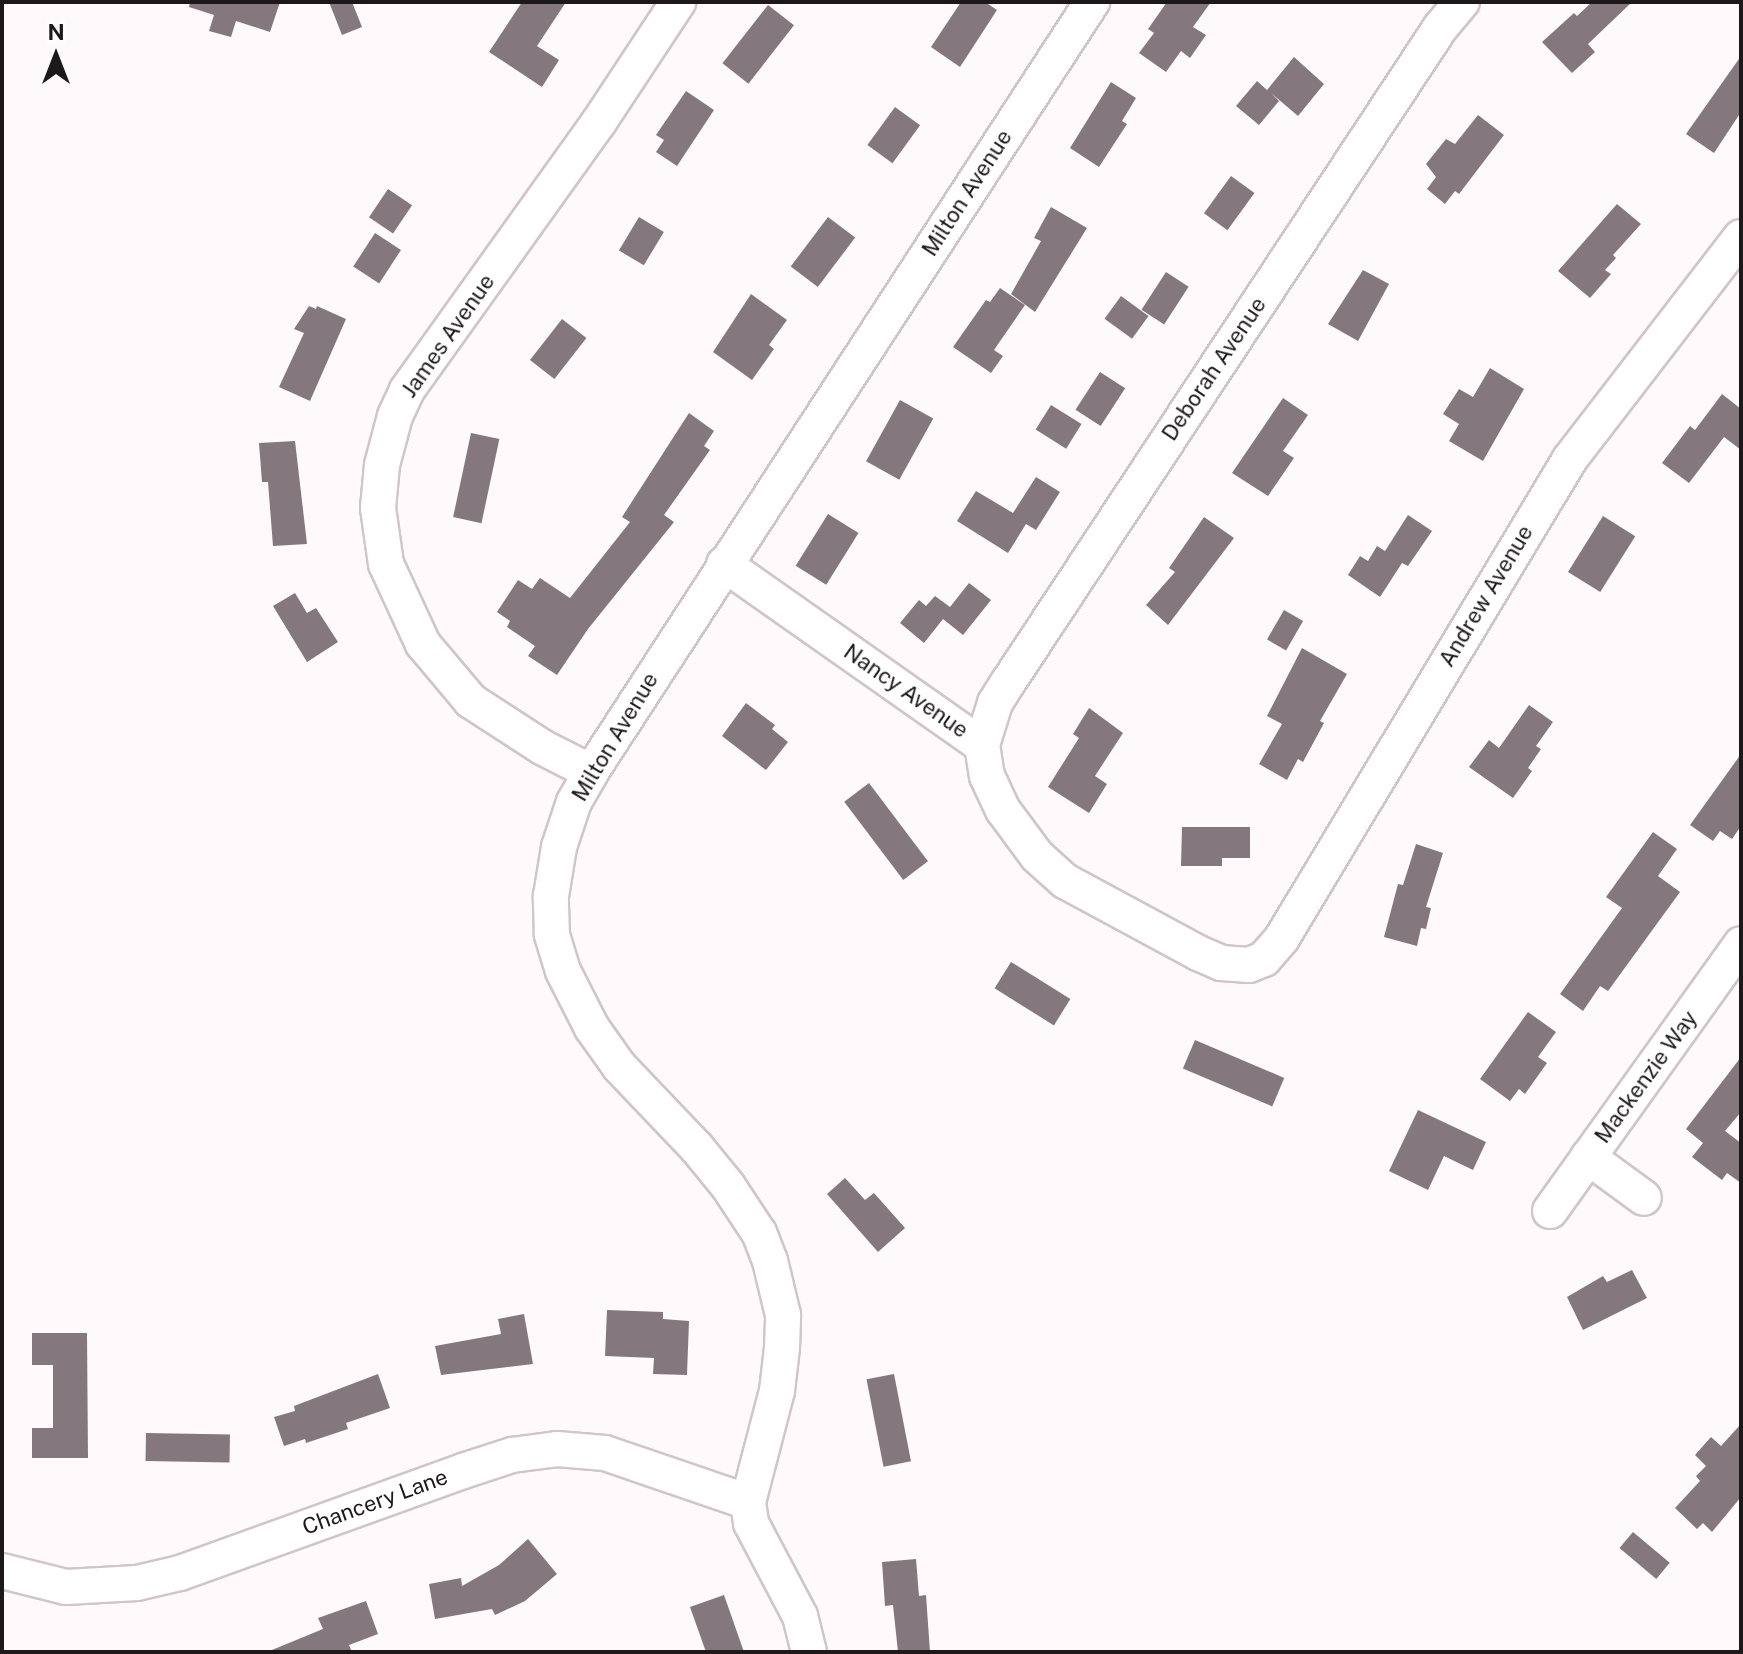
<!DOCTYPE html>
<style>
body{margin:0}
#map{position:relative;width:1743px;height:1654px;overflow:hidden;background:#fef9fb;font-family:"Public Sans",sans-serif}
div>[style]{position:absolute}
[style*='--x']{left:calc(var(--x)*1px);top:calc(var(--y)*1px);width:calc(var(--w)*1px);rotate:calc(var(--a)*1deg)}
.building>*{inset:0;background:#84787e;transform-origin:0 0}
.roads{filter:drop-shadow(2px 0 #d1c5cb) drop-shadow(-2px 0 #d1c5cb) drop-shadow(0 2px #d1c5cb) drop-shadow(0 -2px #d1c5cb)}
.minor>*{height:34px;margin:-17px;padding:0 17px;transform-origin:17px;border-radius:17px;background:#fff}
span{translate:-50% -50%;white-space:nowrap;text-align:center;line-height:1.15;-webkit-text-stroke:7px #fff;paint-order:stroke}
.street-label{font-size:22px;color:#1d191b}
.frame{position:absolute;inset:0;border:4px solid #1d191b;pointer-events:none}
.north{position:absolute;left:16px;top:16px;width:80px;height:80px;-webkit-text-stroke:6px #fff;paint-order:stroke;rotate:0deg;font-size:22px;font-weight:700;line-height:32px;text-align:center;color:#1d191b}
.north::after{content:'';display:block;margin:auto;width:28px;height:36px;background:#1d191b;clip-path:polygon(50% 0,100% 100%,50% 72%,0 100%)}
</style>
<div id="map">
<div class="building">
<div style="clip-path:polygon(190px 2px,280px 2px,270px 32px,236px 21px,231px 37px,209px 31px,214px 15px,189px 7px)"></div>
<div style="clip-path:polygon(329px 2px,352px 2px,362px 27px,342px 35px)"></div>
<div style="clip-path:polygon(522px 2px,566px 2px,537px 46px,559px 60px,542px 87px,489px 52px)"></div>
<div style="clip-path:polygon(961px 2px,985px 2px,997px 10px,960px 67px,931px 47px)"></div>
<div style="clip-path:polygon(1167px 2px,1211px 2px,1193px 27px,1206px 35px,1190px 58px,1181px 51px,1166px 72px,1139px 53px,1154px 33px,1148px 29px)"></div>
<div style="clip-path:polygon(1592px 2px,1632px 2px,1588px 44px,1595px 52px,1572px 73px,1542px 42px,1574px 13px,1577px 16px)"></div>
<div style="left:768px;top:5px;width:33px;height:74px;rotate:38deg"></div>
<div style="clip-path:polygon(1741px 56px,1741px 112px,1714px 153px,1686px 134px)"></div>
<div style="clip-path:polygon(1294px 57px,1324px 84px,1298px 116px,1271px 93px,1279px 101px,1259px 125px,1236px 106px,1257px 81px,1267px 90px)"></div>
<div style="clip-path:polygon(1111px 82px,1136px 98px,1122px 121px,1127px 124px,1099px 167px,1070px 148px)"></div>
<div style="clip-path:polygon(686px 91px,714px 110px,677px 166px,656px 152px,664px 140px,656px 135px)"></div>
<div style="left:895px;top:107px;width:31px;height:47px;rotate:36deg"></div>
<div style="clip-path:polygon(1478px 115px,1504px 135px,1459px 194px,1455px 191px,1445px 204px,1427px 189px,1436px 177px,1426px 164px,1446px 139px,1455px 144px)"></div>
<div style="left:1231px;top:176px;width:29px;height:46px;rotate:36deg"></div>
<div style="left:388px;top:189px;width:29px;height:34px;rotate:34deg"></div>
<div style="clip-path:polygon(1617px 204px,1641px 224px,1613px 255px,1616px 258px,1605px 270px,1611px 274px,1590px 298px,1558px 271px)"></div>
<div style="clip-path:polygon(1051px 207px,1087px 228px,1035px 312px,1011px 294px,1041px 241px,1034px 238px)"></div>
<div style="left:639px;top:217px;width:29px;height:39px;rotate:31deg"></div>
<div style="left:828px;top:217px;width:34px;height:62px;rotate:37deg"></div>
<div style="left:375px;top:233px;width:31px;height:40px;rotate:33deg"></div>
<div style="clip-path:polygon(1363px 270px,1389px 284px,1358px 341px,1328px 324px)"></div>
<div style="left:1166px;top:272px;width:27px;height:45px;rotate:33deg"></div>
<div style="clip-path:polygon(1000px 288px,1025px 305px,994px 350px,1003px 356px,991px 373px,953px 347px,986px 300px,990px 302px)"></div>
<div style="clip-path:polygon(751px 294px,787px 320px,769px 345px,774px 349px,752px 380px,713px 352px)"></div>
<div style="left:1121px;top:296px;width:34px;height:28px;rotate:36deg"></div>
<div style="clip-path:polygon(309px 306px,316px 309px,317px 306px,346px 319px,310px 401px,279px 387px,304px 333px,294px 329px)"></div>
<div style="left:562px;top:319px;width:31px;height:52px;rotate:38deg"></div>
<div style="clip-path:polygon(1490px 368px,1524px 389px,1483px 461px,1449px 441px,1459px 424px,1443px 414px,1459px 389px,1473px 397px)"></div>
<div style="left:1100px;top:372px;width:30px;height:45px;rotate:33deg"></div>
<div style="clip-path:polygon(1722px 394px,1741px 409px,1741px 450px,1724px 437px,1689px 483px,1662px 463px,1690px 426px,1695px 430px)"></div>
<div style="clip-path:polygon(1283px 398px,1308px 415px,1283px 451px,1294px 458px,1268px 496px,1232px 473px)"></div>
<div style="left:900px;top:400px;width:38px;height:70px;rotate:29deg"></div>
<div style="left:1051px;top:405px;width:36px;height:29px;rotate:32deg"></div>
<div style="clip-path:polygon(689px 413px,714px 431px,704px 446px,710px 450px,664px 515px,674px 522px,588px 629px,557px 675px,528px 656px,535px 646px,507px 627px,510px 621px,497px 612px,518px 580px,532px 589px,540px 578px,570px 598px,630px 522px,622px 517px)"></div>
<div style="left:471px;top:433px;width:29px;height:86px;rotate:12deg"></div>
<div style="clip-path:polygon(295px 441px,307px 544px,273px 546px,268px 482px,262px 482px,259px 443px)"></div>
<div style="clip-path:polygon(1036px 477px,1060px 492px,1036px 530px,1026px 524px,1008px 553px,957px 521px,976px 491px,1013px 513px)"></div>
<div style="left:828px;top:514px;width:36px;height:61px;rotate:32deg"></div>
<div style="clip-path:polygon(1408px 515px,1432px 531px,1408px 566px,1402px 563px,1380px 597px,1348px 575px,1360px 556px,1368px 561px,1377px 546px,1385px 551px)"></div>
<div style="left:1603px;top:516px;width:38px;height:66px;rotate:32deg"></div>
<div style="clip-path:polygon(1204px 517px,1234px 538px,1168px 625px,1146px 605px,1175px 572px,1169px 568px)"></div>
<div style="clip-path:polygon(969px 583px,991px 600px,963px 635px,943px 619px,924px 643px,900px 623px,919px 600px,926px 606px,935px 596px,950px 607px)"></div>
<div style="clip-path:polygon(295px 593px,307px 613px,316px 608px,338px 642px,307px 662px,273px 606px)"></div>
<div style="left:1284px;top:610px;width:22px;height:34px;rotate:30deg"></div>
<div style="clip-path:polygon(1302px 648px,1347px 674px,1320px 721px,1324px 723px,1303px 762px,1298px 759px,1287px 780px,1259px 764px,1282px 724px,1267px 716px)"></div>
<div style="clip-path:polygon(746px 703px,775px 725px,772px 729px,788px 742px,766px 770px,722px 736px)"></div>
<div style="clip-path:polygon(1529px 705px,1553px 722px,1536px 746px,1541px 749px,1528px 768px,1532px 771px,1513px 798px,1469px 767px,1489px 740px,1499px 748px)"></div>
<div style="clip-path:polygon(1089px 708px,1123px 733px,1095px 776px,1107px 784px,1089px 813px,1048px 787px,1079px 738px,1073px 734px)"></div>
<div style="clip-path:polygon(1741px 754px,1741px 826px,1732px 839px,1720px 831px,1713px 841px,1690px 825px)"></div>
<div style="left:869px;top:783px;width:98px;height:31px;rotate:53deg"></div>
<div style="clip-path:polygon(1182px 827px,1250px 827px,1250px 858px,1222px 858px,1222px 866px,1181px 866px)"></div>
<div style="clip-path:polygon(1653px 832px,1677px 849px,1658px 876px,1680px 892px,1608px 991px,1600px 986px,1583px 1011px,1560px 994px,1622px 908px,1606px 897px)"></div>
<div style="clip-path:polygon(1416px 844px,1443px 853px,1426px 907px,1431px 908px,1426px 929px,1421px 928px,1417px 946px,1384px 937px,1398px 884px,1403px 885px)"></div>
<div style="left:1011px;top:962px;width:70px;height:31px;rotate:32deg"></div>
<div style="clip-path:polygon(1528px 1012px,1556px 1032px,1538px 1057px,1547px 1063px,1525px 1094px,1519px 1089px,1510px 1101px,1480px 1079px)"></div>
<div style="left:1195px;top:1040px;width:97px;height:31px;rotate:23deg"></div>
<div style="clip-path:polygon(1741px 1057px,1741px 1112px,1725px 1131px,1741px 1143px,1741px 1183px,1727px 1173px,1722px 1180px,1692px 1157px,1703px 1143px,1686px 1129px)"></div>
<div style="clip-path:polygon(1418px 1110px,1486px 1142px,1473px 1170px,1444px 1156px,1428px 1190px,1389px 1171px)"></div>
<div style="clip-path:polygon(845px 1178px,865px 1200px,874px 1193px,905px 1228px,878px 1252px,827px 1194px)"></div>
<div style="clip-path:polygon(1632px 1270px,1647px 1298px,1583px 1330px,1567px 1297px,1603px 1276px,1607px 1282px)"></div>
<div style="clip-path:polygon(607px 1310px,663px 1312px,663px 1319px,689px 1321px,687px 1375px,653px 1374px,654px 1358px,605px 1356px)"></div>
<div style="clip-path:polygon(524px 1314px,533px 1364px,441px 1375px,435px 1346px,501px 1334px,498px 1319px)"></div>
<div style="clip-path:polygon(32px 1333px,87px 1333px,88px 1458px,32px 1458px,32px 1428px,53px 1428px,53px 1365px,32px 1365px)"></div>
<div style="clip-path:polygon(378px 1374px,390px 1408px,346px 1423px,348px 1429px,306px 1443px,305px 1439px,284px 1446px,274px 1417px,295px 1411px,294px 1406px)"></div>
<div style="left:894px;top:1374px;width:89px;height:28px;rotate:79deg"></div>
<div style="clip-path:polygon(1741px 1424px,1741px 1497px,1712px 1532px,1703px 1523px,1697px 1529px,1675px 1508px,1700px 1481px,1696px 1476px,1706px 1466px,1695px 1455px,1711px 1437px,1721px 1446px)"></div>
<div style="left:146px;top:1433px;width:84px;height:28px;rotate:1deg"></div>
<div style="left:1633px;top:1532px;width:48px;height:21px;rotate:40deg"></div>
<div style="clip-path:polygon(528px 1539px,557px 1574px,525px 1601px,495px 1615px,492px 1609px,435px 1619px,429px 1584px,461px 1578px,462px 1586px,499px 1565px)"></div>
<div style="clip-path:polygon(916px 1559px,919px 1596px,926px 1595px,930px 1652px,898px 1652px,893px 1605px,885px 1606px,882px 1562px)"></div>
<div style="clip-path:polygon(724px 1595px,744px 1652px,706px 1652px,690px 1607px)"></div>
<div style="clip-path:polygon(366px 1601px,378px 1634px,349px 1645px,352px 1652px,267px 1652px,323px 1629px,318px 1618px)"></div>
</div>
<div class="roads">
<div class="minor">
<div style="--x:724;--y:564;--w:315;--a:35.1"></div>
<div style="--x:982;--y:745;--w:31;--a:81"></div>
<div style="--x:987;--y:776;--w:38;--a:65"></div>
<div style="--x:1003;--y:810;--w:57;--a:53.5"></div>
<div style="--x:1037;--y:856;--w:38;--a:42"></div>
<div style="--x:1065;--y:881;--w:151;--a:28.4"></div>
<div style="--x:1198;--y:953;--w:25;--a:23"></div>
<div style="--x:1221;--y:963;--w:28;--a:4"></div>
<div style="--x:1249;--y:965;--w:16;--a:-22"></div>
<div style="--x:1264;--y:959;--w:28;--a:-49"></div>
<div style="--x:1282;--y:938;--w:559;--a:-58.98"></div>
<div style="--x:1570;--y:459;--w:280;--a:-52.4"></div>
<div style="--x:982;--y:745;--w:44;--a:-72.8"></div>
<div style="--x:995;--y:703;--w:26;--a:-58"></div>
<div style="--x:1009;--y:681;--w:782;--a:-56.57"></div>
<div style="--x:1440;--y:28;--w:34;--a:-50"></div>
<div style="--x:591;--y:772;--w:55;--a:-153"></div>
<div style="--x:542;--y:747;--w:85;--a:-147.1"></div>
<div style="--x:471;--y:701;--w:75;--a:-130.1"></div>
<div style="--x:423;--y:644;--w:88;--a:-114.8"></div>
<div style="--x:386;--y:564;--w:57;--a:-98.1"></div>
<div style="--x:378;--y:508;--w:43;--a:-84.7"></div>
<div style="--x:382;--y:465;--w:51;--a:-75.1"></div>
<div style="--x:395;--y:416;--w:29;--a:-65"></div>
<div style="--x:407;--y:390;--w:330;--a:-54.4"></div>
<div style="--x:599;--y:122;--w:144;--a:-56.6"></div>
<div style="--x:1588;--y:1157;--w:69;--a:36.2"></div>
<div style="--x:1550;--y:1211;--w:328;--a:-54.4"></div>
<div style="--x:2;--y:1571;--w:66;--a:14"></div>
<div style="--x:66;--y:1587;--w:71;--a:-3.2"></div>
<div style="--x:137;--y:1583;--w:44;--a:-13.1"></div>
<div style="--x:180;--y:1573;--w:301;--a:-19.8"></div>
<div style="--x:463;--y:1471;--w:52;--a:-18.1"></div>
<div style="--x:512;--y:1455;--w:45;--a:-7.6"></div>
<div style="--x:557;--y:1449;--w:48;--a:4.8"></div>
<div style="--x:605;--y:1453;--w:151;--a:18.9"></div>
<div style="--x:809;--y:1652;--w:37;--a:-104"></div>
<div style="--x:800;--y:1616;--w:105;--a:-117.8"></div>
<div style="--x:751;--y:1523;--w:21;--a:-98"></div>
<div style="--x:748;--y:1502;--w:115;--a:-75.4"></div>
<div style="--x:777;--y:1391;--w:43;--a:-83.4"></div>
<div style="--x:782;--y:1348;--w:33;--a:-88"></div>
<div style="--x:783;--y:1315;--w:56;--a:-103.5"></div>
<div style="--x:770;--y:1261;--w:30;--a:-111"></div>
<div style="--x:759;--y:1233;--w:56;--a:-123.4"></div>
<div style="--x:728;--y:1186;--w:49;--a:-129.2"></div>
<div style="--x:697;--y:1148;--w:113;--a:-133.6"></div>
<div style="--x:619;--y:1066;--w:47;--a:-125.4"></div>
<div style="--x:592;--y:1028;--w:64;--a:-117"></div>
<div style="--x:563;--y:971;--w:39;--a:-107"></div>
<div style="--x:552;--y:934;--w:38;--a:-92"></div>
<div style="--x:551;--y:896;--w:50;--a:-80.7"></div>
<div style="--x:559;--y:847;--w:47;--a:-71.6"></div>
<div style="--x:574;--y:802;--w:34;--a:-60"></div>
<div style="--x:591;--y:772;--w:919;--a:-56.95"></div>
</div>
</div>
<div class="street-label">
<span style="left:967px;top:193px;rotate:-57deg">Milton Avenue</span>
<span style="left:448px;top:336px;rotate:-55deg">James Avenue</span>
<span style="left:1214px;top:369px;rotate:-56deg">Deborah Avenue</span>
<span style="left:1486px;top:596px;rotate:-59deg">Andrew Avenue</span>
<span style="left:906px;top:691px;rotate:35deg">Nancy Avenue</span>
<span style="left:615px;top:737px;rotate:-59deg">Milton Avenue</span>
<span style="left:1646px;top:1077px;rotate:-54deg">Mackenzie Way</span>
<span style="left:375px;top:1502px;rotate:-20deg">Chancery Lane</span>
</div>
<div class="frame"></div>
<div class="north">N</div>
</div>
